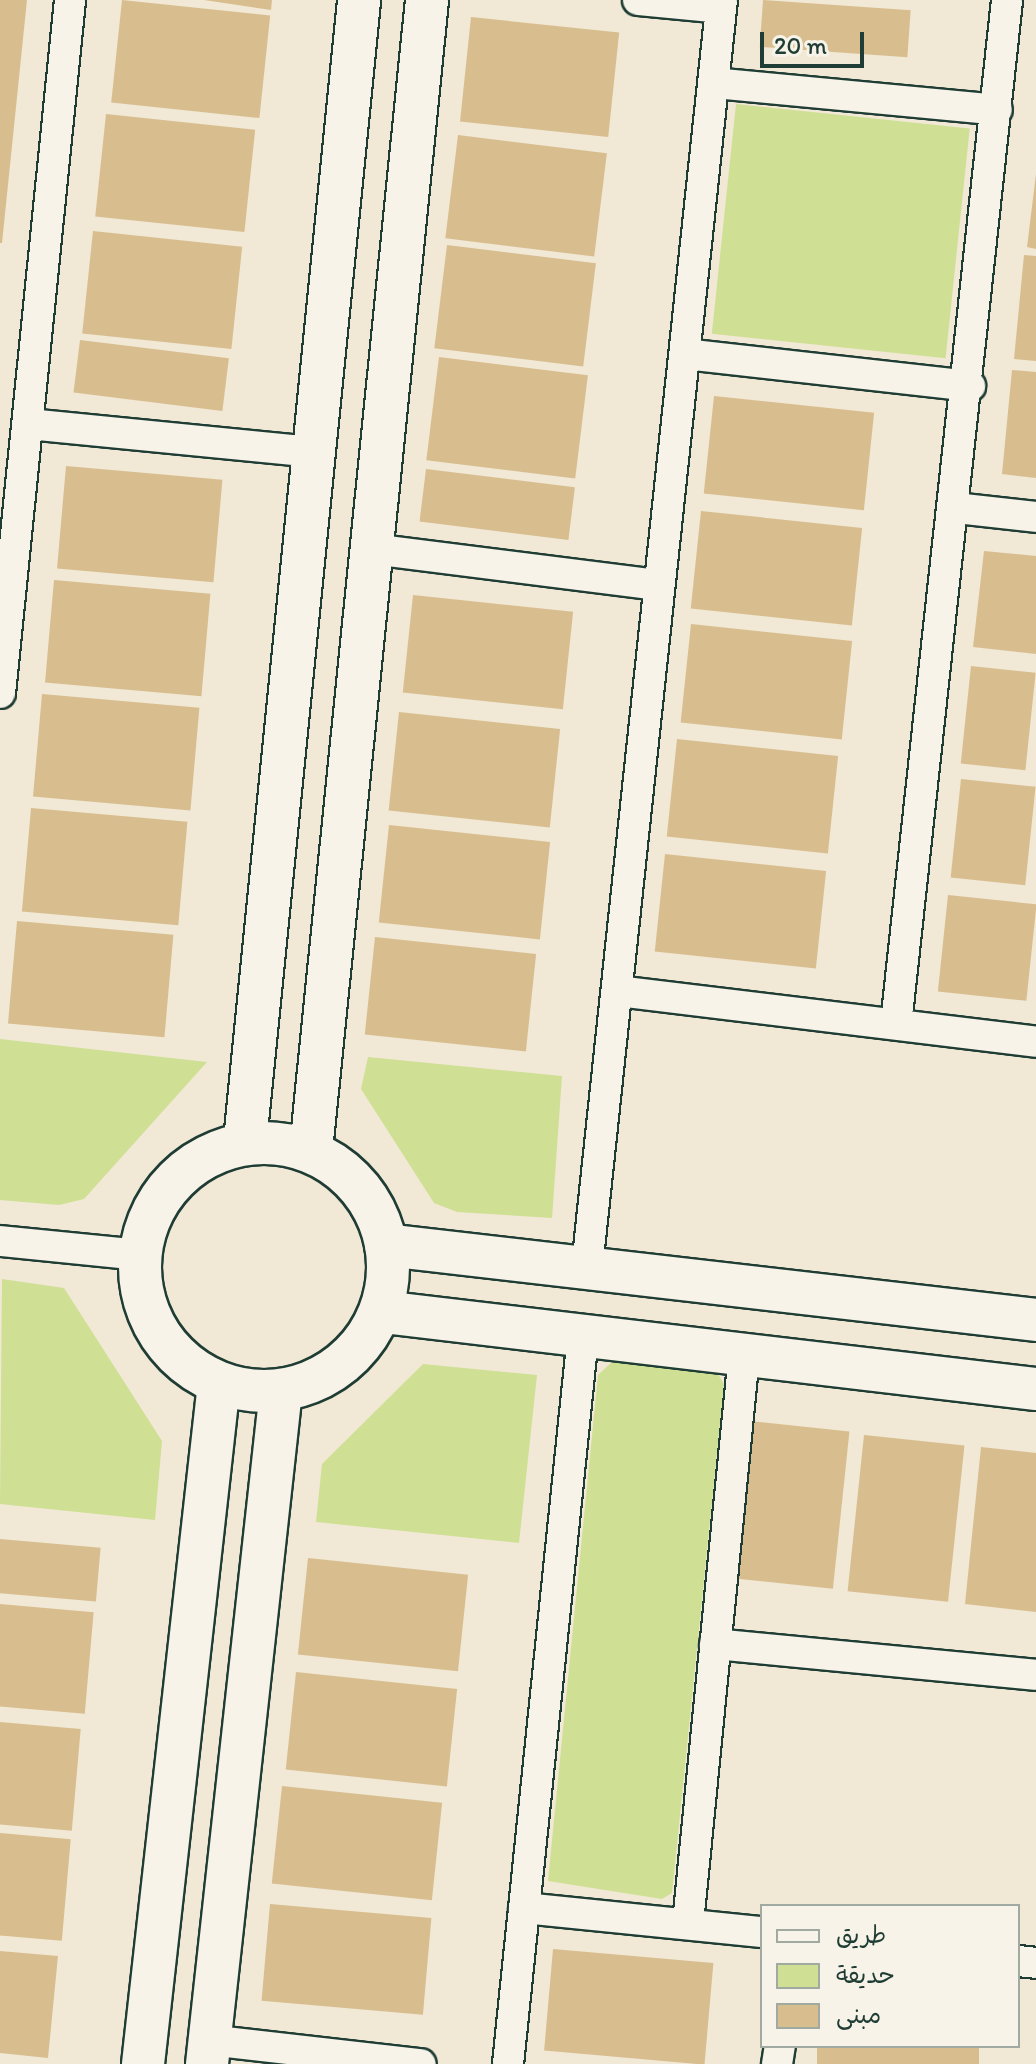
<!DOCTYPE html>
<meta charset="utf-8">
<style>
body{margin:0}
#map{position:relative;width:1036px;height:2064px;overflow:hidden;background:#f1e8d6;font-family:Itim,"Playpen Sans Arabic",sans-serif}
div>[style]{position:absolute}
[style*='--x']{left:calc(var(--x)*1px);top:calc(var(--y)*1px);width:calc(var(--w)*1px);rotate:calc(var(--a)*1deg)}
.green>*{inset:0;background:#cfe094;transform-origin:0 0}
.building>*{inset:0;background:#d8be8e;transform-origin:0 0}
.roads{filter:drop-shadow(2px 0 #1f3d34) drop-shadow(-2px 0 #1f3d34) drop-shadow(0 2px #1f3d34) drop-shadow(0 -2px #1f3d34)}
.street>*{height:30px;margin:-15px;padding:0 15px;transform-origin:15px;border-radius:15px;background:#f7f3e8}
.secondary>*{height:42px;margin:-21px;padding:0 21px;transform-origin:21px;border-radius:21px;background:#f7f3e8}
.secondary>.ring{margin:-21px;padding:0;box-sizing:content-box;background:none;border:42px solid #f7f3e8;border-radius:50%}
span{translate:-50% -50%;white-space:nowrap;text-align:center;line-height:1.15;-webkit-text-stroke:8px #f7f3e8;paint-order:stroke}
.legend{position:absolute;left:760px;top:1904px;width:260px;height:144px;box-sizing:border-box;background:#f7f3e8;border:2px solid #a1aaa0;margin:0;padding:10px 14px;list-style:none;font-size:24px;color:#1f3d34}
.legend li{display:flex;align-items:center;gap:16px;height:40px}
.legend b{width:40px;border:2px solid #a1aaa0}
.scale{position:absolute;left:760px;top:32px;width:104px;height:36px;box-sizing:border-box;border:4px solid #1f3d34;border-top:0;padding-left:10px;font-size:24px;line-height:28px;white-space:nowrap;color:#1f3d34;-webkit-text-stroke:6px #f7f3e8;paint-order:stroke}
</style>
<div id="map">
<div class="green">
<div style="left:736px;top:104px;width:235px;height:231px;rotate:6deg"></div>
<div style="clip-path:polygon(0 1039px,207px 1062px,84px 1199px,59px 1205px,0 1200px)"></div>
<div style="clip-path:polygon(368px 1057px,562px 1076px,552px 1218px,457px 1212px,434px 1203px,361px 1089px)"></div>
<div style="clip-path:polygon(2px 1279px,64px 1288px,162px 1441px,155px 1520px,0 1504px)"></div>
<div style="clip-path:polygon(612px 1362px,718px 1374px,724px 1384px,672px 1893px,662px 1899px,548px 1881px,598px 1375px)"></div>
<div style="clip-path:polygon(423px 1364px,537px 1375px,519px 1543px,316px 1522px,322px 1464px)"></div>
</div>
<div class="building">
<div style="clip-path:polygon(0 0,27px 0,2px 243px,0 243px)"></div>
<div style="left:122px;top:0;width:149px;height:103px;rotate:6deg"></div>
<div style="clip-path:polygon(204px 0,272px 0,271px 10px)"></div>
<div style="left:763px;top:0;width:148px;height:47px;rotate:4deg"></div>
<div style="left:471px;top:17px;width:149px;height:105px;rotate:6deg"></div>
<div style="left:106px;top:114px;width:150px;height:103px;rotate:6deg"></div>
<div style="left:458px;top:135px;width:150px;height:104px;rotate:7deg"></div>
<div style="clip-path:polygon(1036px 174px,1036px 249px,1027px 247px)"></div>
<div style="left:93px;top:231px;width:150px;height:103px;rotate:6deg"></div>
<div style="left:447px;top:245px;width:150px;height:104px;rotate:7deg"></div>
<div style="clip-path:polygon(1024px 255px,1036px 256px,1036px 361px,1014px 359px)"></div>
<div style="left:80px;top:340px;width:150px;height:53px;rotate:7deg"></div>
<div style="left:439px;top:357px;width:150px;height:104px;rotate:7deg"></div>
<div style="clip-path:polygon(1012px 370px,1036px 372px,1036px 478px,1002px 474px)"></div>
<div style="left:714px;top:396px;width:161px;height:98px;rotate:6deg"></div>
<div style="left:66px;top:466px;width:157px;height:103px;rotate:5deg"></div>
<div style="left:426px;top:469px;width:150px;height:53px;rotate:7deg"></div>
<div style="left:701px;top:511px;width:162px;height:98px;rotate:6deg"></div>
<div style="clip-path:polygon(984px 551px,1036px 556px,1036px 654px,973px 647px)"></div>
<div style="left:54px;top:580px;width:157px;height:103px;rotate:5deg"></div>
<div style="left:413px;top:595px;width:161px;height:98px;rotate:6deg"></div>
<div style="left:691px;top:624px;width:162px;height:99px;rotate:6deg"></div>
<div style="left:971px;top:666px;width:65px;height:98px;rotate:6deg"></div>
<div style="left:42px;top:694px;width:158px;height:103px;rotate:5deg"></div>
<div style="left:399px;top:712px;width:162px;height:99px;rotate:6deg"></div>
<div style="left:677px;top:739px;width:162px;height:98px;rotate:6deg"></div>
<div style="left:961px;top:779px;width:75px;height:99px;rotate:6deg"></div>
<div style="left:31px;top:808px;width:157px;height:104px;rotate:5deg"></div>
<div style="left:389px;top:825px;width:162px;height:98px;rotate:6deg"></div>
<div style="left:665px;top:854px;width:162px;height:98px;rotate:6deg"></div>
<div style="left:948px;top:895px;width:89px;height:97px;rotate:6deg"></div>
<div style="left:17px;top:921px;width:157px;height:103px;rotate:5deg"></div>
<div style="left:375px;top:937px;width:162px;height:98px;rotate:6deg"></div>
<div style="left:749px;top:1421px;width:101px;height:158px;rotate:6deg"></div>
<div style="left:864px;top:1435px;width:101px;height:157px;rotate:6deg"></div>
<div style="clip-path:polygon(981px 1447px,1036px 1453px,1036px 1612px,965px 1604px)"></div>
<div style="left:0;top:1539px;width:101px;height:54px;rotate:5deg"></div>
<div style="left:308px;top:1558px;width:161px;height:97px;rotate:6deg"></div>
<div style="left:0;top:1604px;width:94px;height:102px;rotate:5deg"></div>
<div style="left:296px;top:1672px;width:162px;height:98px;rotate:6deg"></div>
<div style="left:0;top:1722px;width:81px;height:102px;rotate:5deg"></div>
<div style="left:282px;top:1786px;width:161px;height:98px;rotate:6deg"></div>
<div style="left:0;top:1833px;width:71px;height:102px;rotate:5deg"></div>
<div style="left:270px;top:1904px;width:162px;height:97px;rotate:5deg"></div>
<div style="left:553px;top:1949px;width:161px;height:102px;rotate:5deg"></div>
<div style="clip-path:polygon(0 1951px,58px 1956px,48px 2058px,0 2053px)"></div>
<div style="left:817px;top:2046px;width:162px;height:18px"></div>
</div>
<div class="roads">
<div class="street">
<div style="--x:638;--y:0;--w:83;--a:5.5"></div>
<div style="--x:714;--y:83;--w:284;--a:5.4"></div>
<div style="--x:685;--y:354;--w:287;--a:6.4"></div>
<div style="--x:28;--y:424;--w:288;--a:5.6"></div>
<div style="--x:956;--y:508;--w:81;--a:6.4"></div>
<div style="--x:372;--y:549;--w:288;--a:7.2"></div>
<div style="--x:0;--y:693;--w:697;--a:-84.23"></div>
<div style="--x:617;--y:991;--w:422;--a:6.9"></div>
<div style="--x:896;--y:1024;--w:1030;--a:-83.81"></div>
<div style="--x:0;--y:1241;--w:141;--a:5.7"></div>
<div style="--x:587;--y:1267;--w:1274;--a:-83.92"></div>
<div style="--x:715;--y:1644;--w:322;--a:5.5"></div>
<div style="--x:524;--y:1908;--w:239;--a:5.8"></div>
<div style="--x:688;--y:1923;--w:571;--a:-84.37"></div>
<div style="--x:1018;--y:1961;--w:18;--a:6"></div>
<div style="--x:209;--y:2040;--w:213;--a:6.5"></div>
<div style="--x:508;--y:2064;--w:732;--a:-84.12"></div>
<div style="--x:777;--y:2064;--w:18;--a:-81"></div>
</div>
<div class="secondary">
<div style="--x:245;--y:1141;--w:1147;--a:-84.29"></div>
<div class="ring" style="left:140px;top:1143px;width:206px;height:206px"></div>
<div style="--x:311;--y:1150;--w:1156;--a:-84.24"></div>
<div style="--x:386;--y:1245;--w:654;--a:6.58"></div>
<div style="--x:383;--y:1312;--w:658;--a:6.73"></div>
<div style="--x:143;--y:2064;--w:685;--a:-83.63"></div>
<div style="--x:207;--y:2064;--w:677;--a:-83.73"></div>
</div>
</div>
<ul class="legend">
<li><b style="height:10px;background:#f7f3e8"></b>طريق</li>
<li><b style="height:22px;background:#cfe094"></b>حديقة</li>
<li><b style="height:22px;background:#d8be8e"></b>مبنى</li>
</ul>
<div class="scale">20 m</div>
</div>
